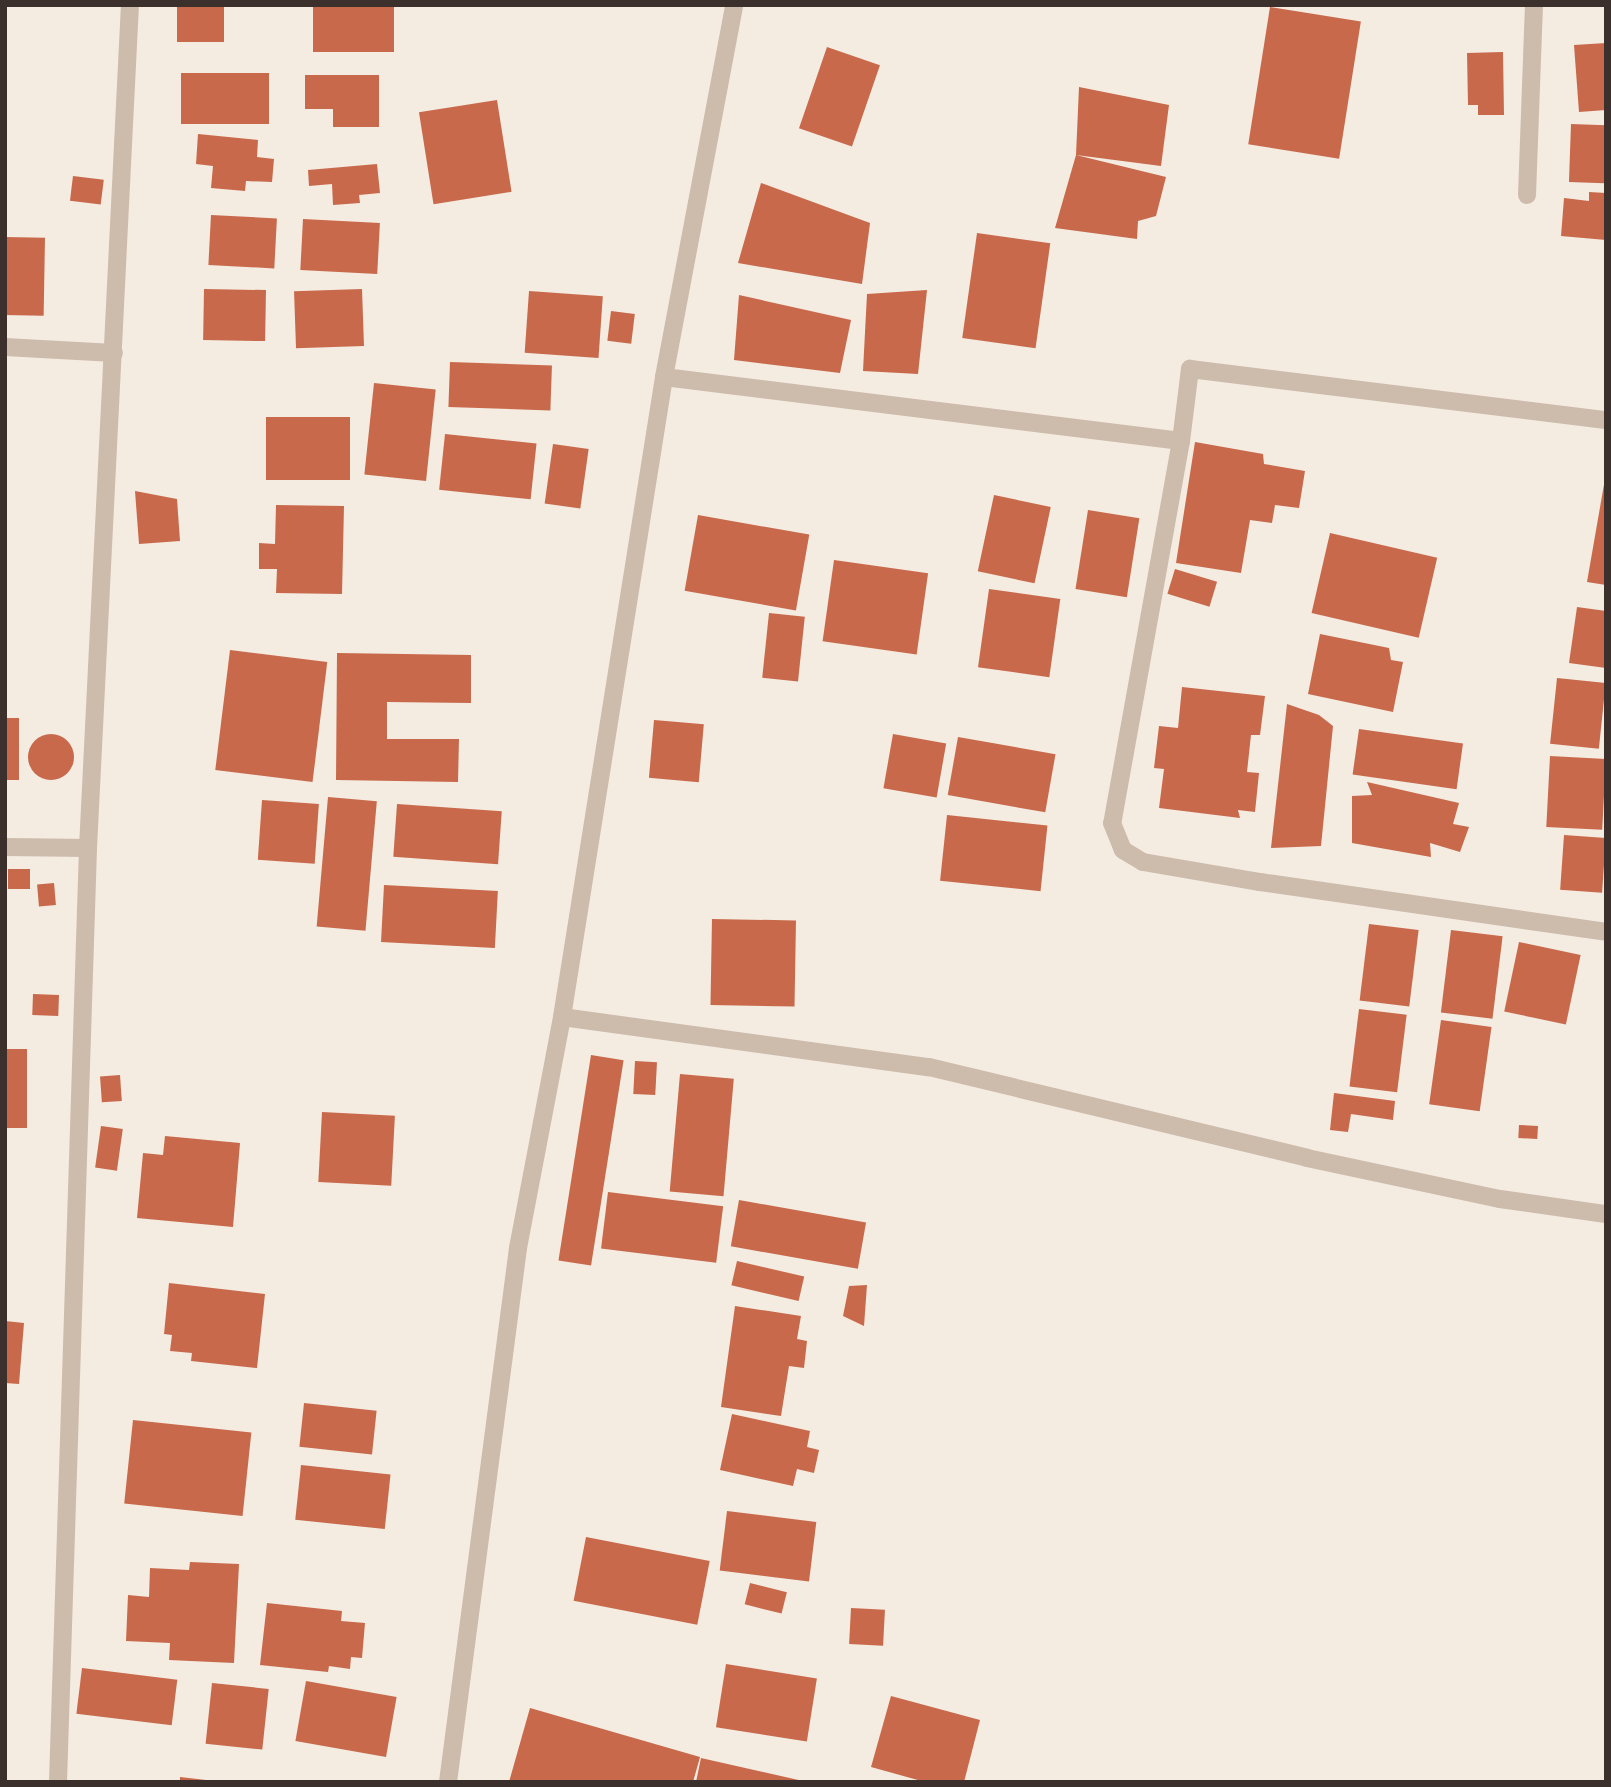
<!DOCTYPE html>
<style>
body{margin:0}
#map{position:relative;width:1611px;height:1787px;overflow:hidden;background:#f4ebe1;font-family:"Varela Round",sans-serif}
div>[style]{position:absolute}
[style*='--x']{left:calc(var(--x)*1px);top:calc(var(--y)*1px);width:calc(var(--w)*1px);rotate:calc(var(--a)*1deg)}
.building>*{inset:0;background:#c8694b;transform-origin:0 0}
.round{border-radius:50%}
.minor>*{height:18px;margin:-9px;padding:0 9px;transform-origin:9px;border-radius:9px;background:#cdbbac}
span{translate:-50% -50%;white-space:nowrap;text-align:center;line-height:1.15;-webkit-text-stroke:6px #fbf5ee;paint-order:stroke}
.frame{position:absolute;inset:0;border:7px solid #3b302b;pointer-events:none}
</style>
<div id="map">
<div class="building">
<div style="left:177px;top:5px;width:47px;height:37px"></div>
<div style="left:313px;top:5px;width:81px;height:47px"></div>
<div style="left:1270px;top:7px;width:92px;height:139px;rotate:9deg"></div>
<div style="clip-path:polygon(1606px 43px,1606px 110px,1579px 112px,1574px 45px)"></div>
<div style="left:827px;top:47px;width:56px;height:86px;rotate:19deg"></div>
<div style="clip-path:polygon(1503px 52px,1504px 115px,1478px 115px,1478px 105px,1468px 105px,1467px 53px)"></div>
<div style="left:181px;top:73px;width:88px;height:51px"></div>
<div style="clip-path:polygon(305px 75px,379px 75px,379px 127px,333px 127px,333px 109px,305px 109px)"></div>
<div style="clip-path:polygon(1079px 87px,1169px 105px,1161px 166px,1076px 155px,1166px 177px,1156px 216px,1138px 221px,1137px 239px,1055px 228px,1076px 155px)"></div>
<div style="left:497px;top:100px;width:93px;height:79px;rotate:81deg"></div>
<div style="left:1571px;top:124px;width:35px;height:58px;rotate:2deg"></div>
<div style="clip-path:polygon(198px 134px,258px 140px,257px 157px,274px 159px,272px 182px,246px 181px,245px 191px,211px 188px,213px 166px,196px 164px)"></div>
<div style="clip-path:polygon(377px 164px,380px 193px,359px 195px,360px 203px,333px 205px,332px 184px,309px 186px,308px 170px)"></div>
<div style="left:73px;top:176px;width:31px;height:25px;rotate:7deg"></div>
<div style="clip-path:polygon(761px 183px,870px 223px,862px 284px,738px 263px)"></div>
<div style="clip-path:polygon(1589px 192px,1606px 193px,1606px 240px,1561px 236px,1564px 198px,1589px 201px)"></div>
<div style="left:211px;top:215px;width:66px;height:50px;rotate:3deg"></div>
<div style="left:303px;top:219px;width:77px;height:51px;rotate:3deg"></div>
<div style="left:977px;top:233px;width:74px;height:106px;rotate:8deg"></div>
<div style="left:5px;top:237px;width:40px;height:78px;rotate:1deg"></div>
<div style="left:204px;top:289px;width:62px;height:51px;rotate:1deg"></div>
<div style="left:362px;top:289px;width:57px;height:68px;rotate:88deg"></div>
<div style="clip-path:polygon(927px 290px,918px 374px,863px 371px,867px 294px)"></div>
<div style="left:529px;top:291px;width:74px;height:62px;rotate:4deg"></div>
<div style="clip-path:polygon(739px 295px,851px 320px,840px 373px,734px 360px)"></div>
<div style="left:611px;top:311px;width:24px;height:30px;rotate:7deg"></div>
<div style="left:450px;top:362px;width:102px;height:45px;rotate:2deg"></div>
<div style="left:374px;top:383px;width:62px;height:92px;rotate:6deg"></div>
<div style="left:266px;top:417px;width:84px;height:63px"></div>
<div style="left:445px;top:434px;width:92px;height:56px;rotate:6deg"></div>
<div style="clip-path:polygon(1195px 442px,1263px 454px,1264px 464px,1305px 471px,1299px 508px,1275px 505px,1272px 523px,1250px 520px,1241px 573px,1176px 563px)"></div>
<div style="left:553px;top:444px;width:36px;height:60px;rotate:8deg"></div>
<div style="clip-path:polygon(1606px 473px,1606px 585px,1587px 582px)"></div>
<div style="clip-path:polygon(135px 491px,177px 499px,180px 541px,139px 544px)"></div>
<div style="left:994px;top:495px;width:58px;height:78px;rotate:12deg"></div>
<div style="clip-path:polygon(276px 505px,344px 506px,342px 594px,276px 593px,277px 569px,259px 569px,259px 543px,275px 544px)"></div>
<div style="left:1088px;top:510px;width:52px;height:80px;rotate:9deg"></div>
<div style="left:698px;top:515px;width:113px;height:77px;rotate:10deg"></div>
<div style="left:1330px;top:533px;width:110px;height:82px;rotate:13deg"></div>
<div style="left:834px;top:560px;width:95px;height:82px;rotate:8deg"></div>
<div style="left:1175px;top:569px;width:44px;height:26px;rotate:17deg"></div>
<div style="left:989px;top:589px;width:72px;height:79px;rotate:8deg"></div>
<div style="clip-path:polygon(1577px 607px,1606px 611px,1606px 668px,1569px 663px)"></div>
<div style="left:769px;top:613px;width:36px;height:65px;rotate:6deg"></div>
<div style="clip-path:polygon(1320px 634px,1389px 648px,1391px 660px,1403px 662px,1393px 712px,1308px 694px)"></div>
<div style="left:230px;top:650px;width:98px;height:121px;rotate:7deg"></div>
<div style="clip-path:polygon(337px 653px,471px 655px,471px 703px,387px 702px,387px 739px,459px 739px,458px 782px,336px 780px)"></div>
<div style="left:1557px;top:678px;width:49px;height:66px;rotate:6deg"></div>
<div style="clip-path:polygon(1182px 687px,1265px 696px,1260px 735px,1251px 735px,1247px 772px,1259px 773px,1255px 812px,1238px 810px,1240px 818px,1159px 808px,1164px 769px,1154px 768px,1159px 726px,1178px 728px)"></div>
<div style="clip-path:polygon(1287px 704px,1319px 715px,1333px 726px,1321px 846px,1271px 848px)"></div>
<div style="left:5px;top:718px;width:14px;height:62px"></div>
<div style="left:654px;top:720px;width:50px;height:58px;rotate:5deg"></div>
<div style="left:1359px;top:729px;width:105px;height:46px;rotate:8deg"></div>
<div class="round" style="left:28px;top:734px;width:46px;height:46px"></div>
<div style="left:893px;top:734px;width:54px;height:55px;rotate:10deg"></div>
<div style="left:958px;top:737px;width:99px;height:59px;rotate:10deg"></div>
<div style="left:1550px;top:756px;width:56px;height:71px;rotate:3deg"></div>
<div style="clip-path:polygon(1367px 782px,1459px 803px,1453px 824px,1469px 827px,1460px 852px,1430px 843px,1431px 857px,1352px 843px,1352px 796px,1372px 795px)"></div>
<div style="left:328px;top:797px;width:49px;height:130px;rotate:5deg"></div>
<div style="left:262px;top:800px;width:57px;height:60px;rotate:4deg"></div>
<div style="left:397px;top:804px;width:105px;height:53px;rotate:4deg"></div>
<div style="left:947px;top:815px;width:101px;height:66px;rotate:6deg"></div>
<div style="left:1564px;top:835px;width:42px;height:55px;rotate:4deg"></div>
<div style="left:8px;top:869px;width:22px;height:20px"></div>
<div style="left:54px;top:883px;width:22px;height:17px;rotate:85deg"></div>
<div style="left:384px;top:885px;width:114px;height:57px;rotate:3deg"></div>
<div style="left:712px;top:919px;width:84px;height:86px;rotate:1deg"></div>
<div style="left:1369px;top:924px;width:50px;height:77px;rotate:7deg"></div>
<div style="left:1451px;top:930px;width:52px;height:83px;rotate:7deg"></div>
<div style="left:1519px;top:942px;width:63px;height:71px;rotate:12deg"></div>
<div style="left:33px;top:994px;width:26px;height:21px;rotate:2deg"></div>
<div style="left:1359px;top:1009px;width:48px;height:78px;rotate:7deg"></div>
<div style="left:1441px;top:1020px;width:51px;height:85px;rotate:8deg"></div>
<div style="left:5px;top:1049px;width:22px;height:79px"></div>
<div style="left:591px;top:1055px;width:33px;height:208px;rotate:9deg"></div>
<div style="left:635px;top:1061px;width:22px;height:33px;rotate:3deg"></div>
<div style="left:680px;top:1074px;width:54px;height:118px;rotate:5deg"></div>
<div style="left:120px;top:1075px;width:26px;height:20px;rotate:86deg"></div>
<div style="clip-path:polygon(1334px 1093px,1395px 1101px,1393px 1120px,1351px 1114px,1348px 1132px,1330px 1130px)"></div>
<div style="left:322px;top:1112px;width:73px;height:70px;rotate:3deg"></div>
<div style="left:1519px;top:1125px;width:19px;height:13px;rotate:3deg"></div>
<div style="left:101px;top:1126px;width:22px;height:42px;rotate:8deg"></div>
<div style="clip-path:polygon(165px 1136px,240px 1143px,233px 1227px,137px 1218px,143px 1153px,163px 1155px)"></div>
<div style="left:608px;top:1192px;width:116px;height:57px;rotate:7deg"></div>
<div style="left:739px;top:1200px;width:129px;height:47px;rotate:10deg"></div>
<div style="left:737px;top:1261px;width:69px;height:25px;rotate:13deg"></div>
<div style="clip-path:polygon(169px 1283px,265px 1294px,257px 1368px,191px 1361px,192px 1353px,170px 1351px,172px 1335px,164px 1334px)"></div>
<div style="clip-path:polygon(867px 1285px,864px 1326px,843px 1316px,849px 1286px)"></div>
<div style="clip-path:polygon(735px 1306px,801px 1316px,797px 1339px,807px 1341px,804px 1368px,789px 1366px,781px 1416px,721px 1407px)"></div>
<div style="clip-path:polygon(5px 1321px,24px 1323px,19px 1384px,5px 1383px)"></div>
<div style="left:304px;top:1403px;width:73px;height:44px;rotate:6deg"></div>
<div style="clip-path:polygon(732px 1414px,810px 1431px,807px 1447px,819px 1450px,814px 1473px,797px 1469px,793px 1486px,720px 1470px)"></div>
<div style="left:133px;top:1420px;width:119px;height:84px;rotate:6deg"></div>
<div style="left:301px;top:1465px;width:90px;height:55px;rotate:6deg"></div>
<div style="left:727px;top:1511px;width:90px;height:60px;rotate:7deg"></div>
<div style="left:586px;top:1537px;width:126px;height:65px;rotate:11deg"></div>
<div style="clip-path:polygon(190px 1562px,239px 1564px,234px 1663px,169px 1660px,170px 1643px,126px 1641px,128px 1595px,149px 1597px,150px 1568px,189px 1570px)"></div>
<div style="left:750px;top:1583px;width:38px;height:22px;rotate:14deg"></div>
<div style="clip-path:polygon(267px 1603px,342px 1611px,341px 1621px,365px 1623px,362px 1658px,351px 1657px,350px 1669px,329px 1666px,328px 1672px,260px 1665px)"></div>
<div style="left:851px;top:1608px;width:34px;height:36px;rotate:3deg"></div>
<div style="left:726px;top:1664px;width:92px;height:64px;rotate:9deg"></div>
<div style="left:82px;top:1668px;width:96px;height:46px;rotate:7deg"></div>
<div style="left:306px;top:1681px;width:92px;height:61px;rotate:10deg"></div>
<div style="left:212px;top:1683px;width:57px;height:61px;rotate:6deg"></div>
<div style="clip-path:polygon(891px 1696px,980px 1720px,964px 1782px,925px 1782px,871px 1767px)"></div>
<div style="clip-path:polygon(530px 1708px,700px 1757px,693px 1782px,509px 1782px)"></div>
<div style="clip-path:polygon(701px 1758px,803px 1781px,803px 1782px,696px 1782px)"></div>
<div style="clip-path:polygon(180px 1777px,206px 1780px,206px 1782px,180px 1782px)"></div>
</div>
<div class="minor">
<div style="--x:1527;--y:195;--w:190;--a:-87.9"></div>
<div style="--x:5;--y:347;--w:109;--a:3.2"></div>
<div style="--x:664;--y:377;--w:521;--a:7.06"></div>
<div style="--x:1181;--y:441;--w:73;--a:-82.9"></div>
<div style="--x:1190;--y:369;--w:419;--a:7"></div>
<div style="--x:1181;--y:441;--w:388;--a:100.2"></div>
<div style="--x:1112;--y:823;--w:29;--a:68"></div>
<div style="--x:1123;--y:850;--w:23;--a:31"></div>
<div style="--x:1143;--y:862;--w:119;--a:9.7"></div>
<div style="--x:1260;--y:882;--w:350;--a:8.2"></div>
<div style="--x:5;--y:847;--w:83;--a:0.7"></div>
<div style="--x:562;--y:1017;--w:370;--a:7.8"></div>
<div style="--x:929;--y:1067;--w:389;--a:13.5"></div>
<div style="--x:1307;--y:1158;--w:197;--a:12"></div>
<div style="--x:1500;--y:1199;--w:107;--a:8.1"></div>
<div style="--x:58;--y:1782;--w:934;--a:-88.16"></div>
<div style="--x:88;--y:848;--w:844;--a:-87.15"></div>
<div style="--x:448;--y:1782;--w:539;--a:-82.53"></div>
<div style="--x:518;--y:1248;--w:235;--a:-79.2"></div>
<div style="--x:562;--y:1017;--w:648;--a:-80.94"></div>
<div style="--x:664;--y:377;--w:379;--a:-79.3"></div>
</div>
<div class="frame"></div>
</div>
